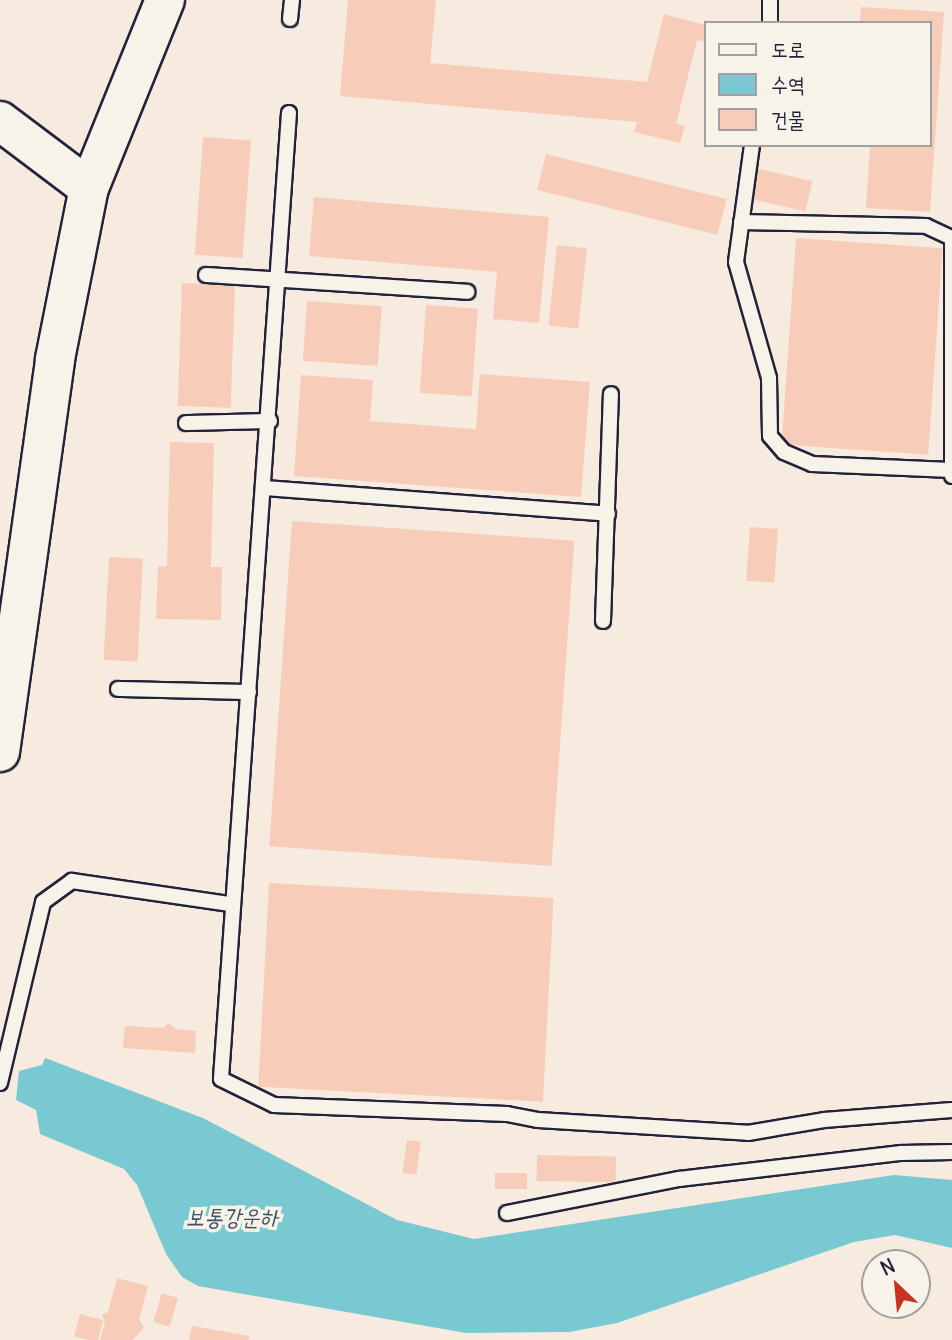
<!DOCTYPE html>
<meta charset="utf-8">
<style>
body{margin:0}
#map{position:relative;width:952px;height:1340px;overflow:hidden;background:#f7ebdf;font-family:Delius,"Poor Story",sans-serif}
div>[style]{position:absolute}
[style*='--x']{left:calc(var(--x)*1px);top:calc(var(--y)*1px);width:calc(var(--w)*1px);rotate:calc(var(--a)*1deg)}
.water>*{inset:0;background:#79c9d2}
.building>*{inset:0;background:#f7ccb9;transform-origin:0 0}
.roads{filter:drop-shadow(2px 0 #22223b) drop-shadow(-2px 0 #22223b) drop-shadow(0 2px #22223b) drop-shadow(0 -2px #22223b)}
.lane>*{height:14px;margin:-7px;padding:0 7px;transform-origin:7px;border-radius:7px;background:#f7f3e8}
.secondary>*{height:38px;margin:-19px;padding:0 19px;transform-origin:19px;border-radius:19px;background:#f7f3e8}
span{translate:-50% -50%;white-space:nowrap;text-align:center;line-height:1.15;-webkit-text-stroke:7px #f7f3e8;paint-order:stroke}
.water-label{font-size:23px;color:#3c5468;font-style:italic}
.legend{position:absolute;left:704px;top:21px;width:228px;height:126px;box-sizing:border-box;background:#f7f3e8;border:2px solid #a29fa3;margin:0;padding:9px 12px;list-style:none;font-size:21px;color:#22223b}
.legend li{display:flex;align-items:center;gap:14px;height:35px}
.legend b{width:35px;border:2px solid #a29fa3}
.north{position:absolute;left:861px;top:1249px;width:70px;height:70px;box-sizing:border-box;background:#f7f3e8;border:2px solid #a29fa3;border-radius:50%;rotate:334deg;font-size:19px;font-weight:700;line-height:28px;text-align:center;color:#22223b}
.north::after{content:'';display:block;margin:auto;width:24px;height:32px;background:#c8321e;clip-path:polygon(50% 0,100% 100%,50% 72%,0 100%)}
</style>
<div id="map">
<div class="water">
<div style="clip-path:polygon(45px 1058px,203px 1118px,397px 1220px,474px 1239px,894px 1175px,952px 1180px,952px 1248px,895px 1235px,854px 1242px,617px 1323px,569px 1332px,466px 1333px,198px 1286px,182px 1277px,166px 1254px,137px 1185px,124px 1169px,40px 1134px,36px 1110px,16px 1100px,19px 1071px,42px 1065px)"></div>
</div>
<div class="building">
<div style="clip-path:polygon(348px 0,436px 0,430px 63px,647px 82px,664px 14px,705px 25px,705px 42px,697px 40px,676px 124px,685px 126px,680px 143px,634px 132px,637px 122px,340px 96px)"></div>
<div style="clip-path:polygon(861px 7px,944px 12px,930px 212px,866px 208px,870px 145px,929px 145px,929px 23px,860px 23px)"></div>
<div style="left:203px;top:137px;width:48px;height:118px;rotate:4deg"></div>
<div style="left:546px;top:154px;width:186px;height:37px;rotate:14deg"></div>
<div style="left:755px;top:168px;width:59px;height:31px;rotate:13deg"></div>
<div style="clip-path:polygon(314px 197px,549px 217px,539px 323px,493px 319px,497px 272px,309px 256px)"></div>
<div style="left:796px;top:238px;width:147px;height:207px;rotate:4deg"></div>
<div style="left:557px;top:245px;width:30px;height:81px;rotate:6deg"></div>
<div style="left:182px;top:283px;width:53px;height:123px;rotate:2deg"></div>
<div style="left:307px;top:301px;width:75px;height:60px;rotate:4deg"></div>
<div style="left:426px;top:305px;width:52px;height:88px;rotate:4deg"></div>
<div style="clip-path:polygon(480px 374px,590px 382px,581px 497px,294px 476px,301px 375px,373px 380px,370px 421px,476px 429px)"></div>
<div style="clip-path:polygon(170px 442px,214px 443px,211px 567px,222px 567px,221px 620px,156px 619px,158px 566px,167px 566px)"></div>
<div style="left:292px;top:521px;width:283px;height:326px;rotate:4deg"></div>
<div style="left:750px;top:527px;width:28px;height:54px;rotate:4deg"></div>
<div style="left:109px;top:557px;width:34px;height:103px;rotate:3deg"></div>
<div style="left:269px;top:883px;width:285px;height:204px;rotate:3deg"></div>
<div style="clip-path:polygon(168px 1023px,176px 1029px,196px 1031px,195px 1053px,123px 1048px,125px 1026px,163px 1028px)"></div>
<div style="left:407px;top:1140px;width:14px;height:33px;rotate:8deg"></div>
<div style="left:537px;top:1155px;width:79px;height:26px;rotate:1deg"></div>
<div style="left:495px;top:1173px;width:32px;height:16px"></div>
<div style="clip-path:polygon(117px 1278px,148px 1286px,139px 1319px,144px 1328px,133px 1340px,100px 1340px,105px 1322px,102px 1315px,108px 1312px)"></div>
<div style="left:162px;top:1293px;width:17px;height:30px;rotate:17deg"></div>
<div style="left:80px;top:1314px;width:24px;height:23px;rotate:15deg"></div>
<div style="clip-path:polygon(192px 1326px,249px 1336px,248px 1340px,189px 1340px)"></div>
</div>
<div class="roads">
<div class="lane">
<div style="--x:290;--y:19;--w:19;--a:-84"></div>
<div style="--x:770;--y:23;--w:23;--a:-90"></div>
<div style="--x:289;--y:113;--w:968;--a:94.03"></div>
<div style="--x:221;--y:1079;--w:59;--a:26.1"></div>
<div style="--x:274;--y:1105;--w:233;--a:2.2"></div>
<div style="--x:507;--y:1114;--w:32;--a:11"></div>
<div style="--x:538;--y:1120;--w:210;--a:3.5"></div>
<div style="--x:748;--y:1133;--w:77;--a:-9.7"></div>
<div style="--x:824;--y:1120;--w:128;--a:-4.5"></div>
<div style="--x:752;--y:145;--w:118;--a:97.8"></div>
<div style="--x:736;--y:262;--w:121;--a:74.1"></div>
<div style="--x:769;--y:378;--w:58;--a:89"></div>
<div style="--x:770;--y:436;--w:21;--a:49"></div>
<div style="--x:784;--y:452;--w:30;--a:23"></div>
<div style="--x:812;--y:464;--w:139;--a:2.5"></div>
<div style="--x:741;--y:222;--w:185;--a:1.2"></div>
<div style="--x:926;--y:226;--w:29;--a:25"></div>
<div style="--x:952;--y:238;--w:238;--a:90"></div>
<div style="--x:206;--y:275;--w:262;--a:3.7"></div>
<div style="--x:186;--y:423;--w:84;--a:-1.4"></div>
<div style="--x:265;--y:488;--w:344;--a:4.3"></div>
<div style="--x:603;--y:621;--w:227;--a:-88"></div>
<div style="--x:118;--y:689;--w:131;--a:1.3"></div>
<div style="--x:0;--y:1083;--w:186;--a:-76.6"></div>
<div style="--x:43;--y:902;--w:36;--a:-36"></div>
<div style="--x:72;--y:881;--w:160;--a:8.3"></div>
<div style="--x:507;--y:1213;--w:175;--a:-11.2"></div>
<div style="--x:679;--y:1179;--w:224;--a:-6.7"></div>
<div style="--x:901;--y:1153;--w:51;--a:-1.1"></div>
</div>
<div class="secondary">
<div style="--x:0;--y:121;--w:111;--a:37"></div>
<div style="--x:0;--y:752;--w:397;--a:-82"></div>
<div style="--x:55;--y:359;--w:174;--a:-78.8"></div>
<div style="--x:89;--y:188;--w:203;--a:-68"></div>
</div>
</div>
<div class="water-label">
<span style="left:232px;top:1217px">보통강운하</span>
</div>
<ul class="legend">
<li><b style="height:9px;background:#f7f3e8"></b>도로</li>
<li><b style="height:19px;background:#79c9d2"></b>수역</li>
<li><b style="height:19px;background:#f7ccb9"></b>건물</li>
</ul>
<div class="north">N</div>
</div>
